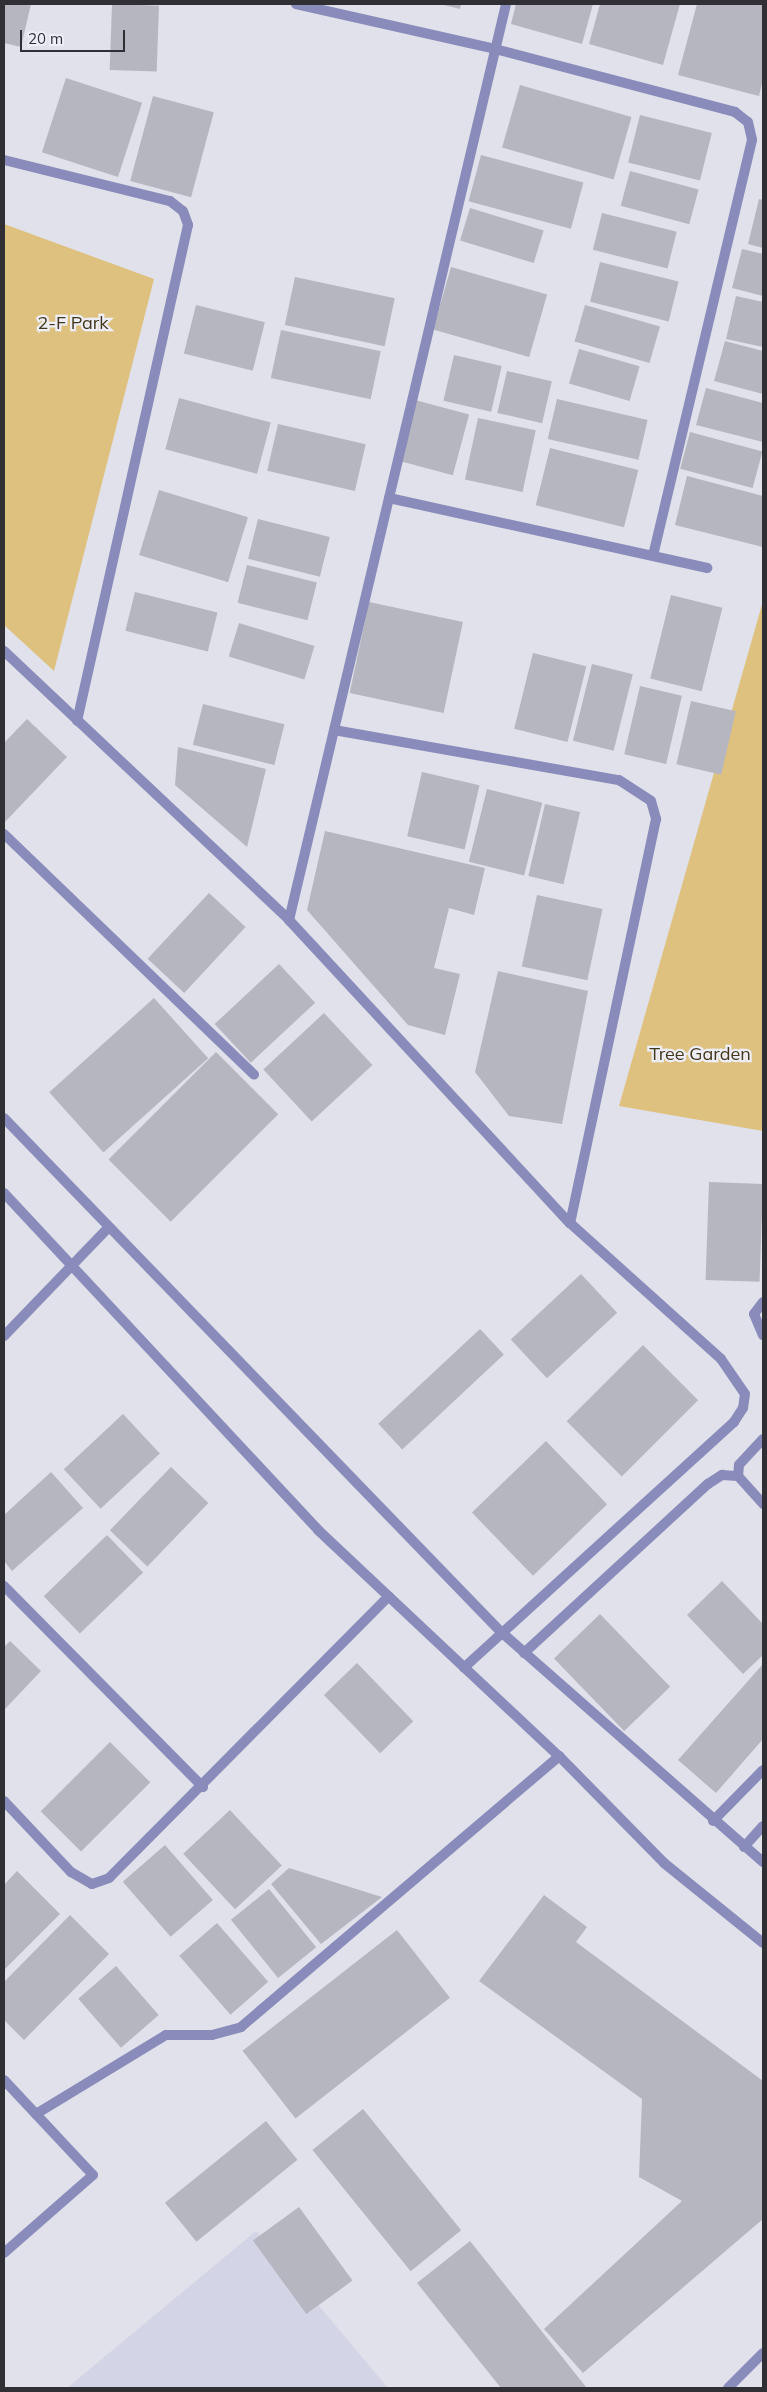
<!DOCTYPE html>
<style>
body{margin:0}
#map{position:relative;width:767px;height:2392px;overflow:hidden;background:#e0e1ea;font-family:Mulish,sans-serif}
div>[style]{position:absolute}
[style*='--x']{left:calc(var(--x)*1px);top:calc(var(--y)*1px);width:calc(var(--w)*1px);rotate:calc(var(--a)*1deg)}
.built>*{inset:0;background:#d3d4e5}
.green>*{inset:0;background:#dec17e}
.building>*{inset:0;background:#b5b6bf;transform-origin:0 0}
.service>*{height:10px;margin:-5px;padding:0 5px;transform-origin:5px;border-radius:5px;background:#898cba}
.minor>*{height:10px;margin:-5px;padding:0 5px;transform-origin:5px;border-radius:5px;background:#898cba}
.tertiary>*{height:10px;margin:-5px;padding:0 5px;transform-origin:5px;border-radius:5px;background:#898cba}
span{translate:-50% -50%;white-space:nowrap;text-align:center;line-height:1.15;-webkit-text-stroke:4.5px #edeef7;paint-order:stroke}
.park-label{font-size:18px;color:#443719}
.frame{position:absolute;inset:0;border:5px solid #303034;pointer-events:none}
.scale{position:absolute;left:20px;top:30px;width:105px;height:22px;box-sizing:border-box;border:2px solid #303034;border-top:0;padding-left:6px;font-size:15px;line-height:18px;white-space:nowrap;color:#303034;-webkit-text-stroke:4px #edeef7;paint-order:stroke}
</style>
<div id="map">
<div class="built">
<div style="clip-path:polygon(256px 2231px,388px 2388px,67px 2388px)"></div>
</div>
<div class="green">
<div style="clip-path:polygon(4px 224px,154px 279px,54px 671px,4px 625px)"></div>
<div style="clip-path:polygon(763px 601px,763px 1131px,619px 1106px)"></div>
</div>
<div class="building">
<div style="clip-path:polygon(4px 4px,31px 4px,21px 47px,4px 43px)"></div>
<div style="left:112px;top:4px;width:47px;height:66px;rotate:2deg"></div>
<div style="clip-path:polygon(440px 4px,461px 4px,460px 9px)"></div>
<div style="clip-path:polygon(516px 4px,593px 4px,582px 44px,511px 24px)"></div>
<div style="clip-path:polygon(600px 4px,680px 4px,663px 65px,589px 44px)"></div>
<div style="clip-path:polygon(697px 4px,763px 4px,763px 79px,759px 96px,678px 75px)"></div>
<div style="left:66px;top:78px;width:80px;height:78px;rotate:18deg"></div>
<div style="left:520px;top:85px;width:116px;height:65px;rotate:16deg"></div>
<div style="left:153px;top:96px;width:63px;height:88px;rotate:15deg"></div>
<div style="left:640px;top:115px;width:74px;height:49px;rotate:14deg"></div>
<div style="left:481px;top:155px;width:106px;height:48px;rotate:15deg"></div>
<div style="left:630px;top:171px;width:71px;height:36px;rotate:15deg"></div>
<div style="clip-path:polygon(759px 199px,763px 200px,763px 248px,748px 244px)"></div>
<div style="left:470px;top:208px;width:77px;height:34px;rotate:17deg"></div>
<div style="left:602px;top:213px;width:77px;height:38px;rotate:14deg"></div>
<div style="clip-path:polygon(742px 249px,763px 254px,763px 296px,732px 288px)"></div>
<div style="left:600px;top:262px;width:81px;height:41px;rotate:14deg"></div>
<div style="left:451px;top:267px;width:100px;height:65px;rotate:16deg"></div>
<div style="left:295px;top:277px;width:102px;height:49px;rotate:12deg"></div>
<div style="clip-path:polygon(736px 296px,763px 302px,763px 347px,726px 339px)"></div>
<div style="left:196px;top:305px;width:71px;height:50px;rotate:14deg"></div>
<div style="left:585px;top:305px;width:78px;height:38px;rotate:16deg"></div>
<div style="left:281px;top:330px;width:102px;height:49px;rotate:12deg"></div>
<div style="clip-path:polygon(725px 341px,763px 351px,763px 394px,714px 381px)"></div>
<div style="left:579px;top:349px;width:63px;height:36px;rotate:16deg"></div>
<div style="left:454px;top:355px;width:49px;height:47px;rotate:13deg"></div>
<div style="left:507px;top:371px;width:46px;height:43px;rotate:13deg"></div>
<div style="clip-path:polygon(706px 388px,763px 403px,763px 442px,696px 425px)"></div>
<div style="left:179px;top:398px;width:95px;height:53px;rotate:15deg"></div>
<div style="left:557px;top:399px;width:93px;height:41px;rotate:13deg"></div>
<div style="left:415px;top:400px;width:56px;height:63px;rotate:15deg"></div>
<div style="left:478px;top:418px;width:59px;height:63px;rotate:12deg"></div>
<div style="left:278px;top:424px;width:90px;height:48px;rotate:13deg"></div>
<div style="left:690px;top:432px;width:75px;height:38px;rotate:15deg"></div>
<div style="left:550px;top:448px;width:91px;height:59px;rotate:14deg"></div>
<div style="clip-path:polygon(687px 476px,763px 496px,763px 547px,675px 525px)"></div>
<div style="left:159px;top:490px;width:93px;height:68px;rotate:17deg"></div>
<div style="left:258px;top:519px;width:74px;height:41px;rotate:14deg"></div>
<div style="left:247px;top:565px;width:72px;height:39px;rotate:14deg"></div>
<div style="left:135px;top:592px;width:85px;height:40px;rotate:14deg"></div>
<div style="left:671px;top:595px;width:53px;height:86px;rotate:14deg"></div>
<div style="left:369px;top:602px;width:96px;height:93px;rotate:12deg"></div>
<div style="left:239px;top:623px;width:79px;height:35px;rotate:17deg"></div>
<div style="left:533px;top:653px;width:55px;height:78px;rotate:14deg"></div>
<div style="left:592px;top:664px;width:42px;height:79px;rotate:14deg"></div>
<div style="left:640px;top:686px;width:43px;height:70px;rotate:13deg"></div>
<div style="left:691px;top:701px;width:46px;height:65px;rotate:13deg"></div>
<div style="left:203px;top:704px;width:84px;height:42px;rotate:14deg"></div>
<div style="clip-path:polygon(27px 719px,67px 757px,4px 823px,4px 743px)"></div>
<div style="clip-path:polygon(178px 747px,266px 769px,247px 847px,175px 785px)"></div>
<div style="left:422px;top:772px;width:59px;height:66px;rotate:13deg"></div>
<div style="left:487px;top:789px;width:57px;height:75px;rotate:14deg"></div>
<div style="left:545px;top:804px;width:36px;height:74px;rotate:13deg"></div>
<div style="clip-path:polygon(325px 831px,485px 868px,474px 915px,449px 908px,434px 968px,460px 974px,445px 1035px,408px 1025px,307px 910px)"></div>
<div style="left:209px;top:893px;width:50px;height:90px;rotate:43deg"></div>
<div style="left:537px;top:895px;width:67px;height:73px;rotate:12deg"></div>
<div style="left:279px;top:964px;width:53px;height:88px;rotate:47deg"></div>
<div style="clip-path:polygon(498px 971px,588px 991px,562px 1124px,509px 1116px,475px 1072px)"></div>
<div style="left:154px;top:998px;width:81px;height:141px;rotate:48deg"></div>
<div style="left:324px;top:1013px;width:71px;height:83px;rotate:47deg"></div>
<div style="left:216px;top:1052px;width:88px;height:152px;rotate:45deg"></div>
<div style="left:709px;top:1182px;width:54px;height:98px;rotate:2deg"></div>
<div style="left:581px;top:1274px;width:53px;height:96px;rotate:47deg"></div>
<div style="left:480px;top:1329px;width:35px;height:139px;rotate:47deg"></div>
<div style="left:643px;top:1345px;width:78px;height:108px;rotate:45deg"></div>
<div style="left:123px;top:1414px;width:54px;height:81px;rotate:47deg"></div>
<div style="left:546px;top:1441px;width:88px;height:103px;rotate:46deg"></div>
<div style="left:171px;top:1467px;width:52px;height:88px;rotate:44deg"></div>
<div style="clip-path:polygon(51px 1472px,83px 1508px,12px 1571px,4px 1561px,4px 1515px)"></div>
<div style="left:107px;top:1535px;width:52px;height:88px;rotate:46deg"></div>
<div style="clip-path:polygon(722px 1581px,763px 1624px,763px 1655px,743px 1674px,687px 1615px)"></div>
<div style="left:600px;top:1614px;width:101px;height:64px;rotate:46deg"></div>
<div style="clip-path:polygon(10px 1641px,41px 1671px,4px 1710px,4px 1647px)"></div>
<div style="left:357px;top:1663px;width:81px;height:46px;rotate:46deg"></div>
<div style="clip-path:polygon(763px 1664px,763px 1739px,716px 1793px,678px 1760px)"></div>
<div style="left:110px;top:1742px;width:57px;height:98px;rotate:45deg"></div>
<div style="left:230px;top:1810px;width:76px;height:64px;rotate:47deg"></div>
<div style="left:165px;top:1845px;width:73px;height:56px;rotate:49deg"></div>
<div style="clip-path:polygon(289px 1868px,382px 1897px,321px 1944px,271px 1884px)"></div>
<div style="clip-path:polygon(17px 1871px,60px 1914px,4px 1970px,4px 1885px)"></div>
<div style="left:269px;top:1889px;width:75px;height:49px;rotate:51deg"></div>
<div style="clip-path:polygon(544px 1895px,587px 1927px,576px 1942px,763px 2081px,763px 2219px,583px 2373px,544px 2329px,682px 2201px,639px 2177px,642px 2099px,479px 1981px)"></div>
<div style="clip-path:polygon(70px 1915px,109px 1954px,24px 2040px,4px 2020px,4px 1982px)"></div>
<div style="left:217px;top:1923px;width:78px;height:50px;rotate:49deg"></div>
<div style="left:397px;top:1930px;width:86px;height:196px;rotate:52deg"></div>
<div style="left:116px;top:1966px;width:65px;height:50px;rotate:49deg"></div>
<div style="left:363px;top:2109px;width:156px;height:65px;rotate:51deg"></div>
<div style="left:266px;top:2121px;width:50px;height:130px;rotate:51deg"></div>
<div style="left:299px;top:2207px;width:91px;height:57px;rotate:54deg"></div>
<div style="clip-path:polygon(470px 2241px,586px 2387px,584px 2388px,501px 2388px,417px 2283px)"></div>
</div>
<div class="service">
<div style="--x:763;--y:1302;--w:15;--a:127"></div>
<div style="--x:754;--y:1314;--w:23;--a:67"></div>
<div style="--x:763;--y:1439;--w:35;--a:133"></div>
<div style="--x:739;--y:1465;--w:11;--a:95"></div>
<div style="--x:738;--y:1476;--w:38;--a:48"></div>
<div style="--x:524;--y:1653;--w:250;--a:-42.6"></div>
<div style="--x:708;--y:1484;--w:17;--a:-33"></div>
<div style="--x:722;--y:1475;--w:16;--a:4"></div>
<div style="--x:713;--y:1821;--w:71;--a:-45.6"></div>
<div style="--x:744;--y:1847;--w:28;--a:-48"></div>
</div>
<div class="minor">
<div style="--x:296;--y:4;--w:204;--a:12.7"></div>
<div style="--x:495;--y:49;--w:248;--a:14.7"></div>
<div style="--x:735;--y:112;--w:16;--a:38"></div>
<div style="--x:748;--y:122;--w:18;--a:77"></div>
<div style="--x:752;--y:140;--w:427;--a:103.4"></div>
<div style="--x:4;--y:160;--w:171;--a:13.9"></div>
<div style="--x:170;--y:201;--w:16;--a:38"></div>
<div style="--x:183;--y:211;--w:15;--a:70"></div>
<div style="--x:188;--y:225;--w:508;--a:102.61"></div>
<div style="--x:389;--y:498;--w:326;--a:12.4"></div>
<div style="--x:4;--y:651;--w:392;--a:43.3"></div>
<div style="--x:289;--y:920;--w:413;--a:47.2"></div>
<div style="--x:570;--y:1223;--w:203;--a:42"></div>
<div style="--x:721;--y:1359;--w:42;--a:55.6"></div>
<div style="--x:745;--y:1394;--w:14;--a:98"></div>
<div style="--x:743;--y:1408;--w:17;--a:123"></div>
<div style="--x:734;--y:1422;--w:365;--a:137.7"></div>
<div style="--x:334;--y:730;--w:289;--a:10"></div>
<div style="--x:619;--y:780;--w:38;--a:33"></div>
<div style="--x:651;--y:801;--w:19;--a:74"></div>
<div style="--x:656;--y:819;--w:413;--a:102"></div>
<div style="--x:4;--y:834;--w:347;--a:43.9"></div>
<div style="--x:289;--y:920;--w:941;--a:-76.67"></div>
<div style="--x:4;--y:1336;--w:151;--a:-46.1"></div>
<div style="--x:4;--y:1586;--w:283;--a:45.3"></div>
<div style="--x:4;--y:1801;--w:98;--a:46.7"></div>
<div style="--x:71;--y:1872;--w:24;--a:30"></div>
<div style="--x:92;--y:1884;--w:18;--a:-19"></div>
<div style="--x:109;--y:1878;--w:397;--a:-45.2"></div>
<div style="--x:4;--y:2080;--w:130;--a:46.9"></div>
<div style="--x:93;--y:2175;--w:118;--a:138.8"></div>
<div style="--x:36;--y:2114;--w:152;--a:-31.3"></div>
<div style="--x:166;--y:2035;--w:46;--a:0"></div>
<div style="--x:212;--y:2035;--w:30;--a:-15"></div>
<div style="--x:241;--y:2027;--w:418;--a:-40.4"></div>
<div style="--x:728;--y:2388;--w:49;--a:-45"></div>
</div>
<div class="tertiary">
<div style="--x:4;--y:1118;--w:714;--a:45.97"></div>
<div style="--x:500;--y:1631;--w:350;--a:41.3"></div>
<div style="--x:4;--y:1193;--w:461;--a:47"></div>
<div style="--x:318;--y:1530;--w:330;--a:43.2"></div>
<div style="--x:559;--y:1756;--w:150;--a:45.5"></div>
<div style="--x:664;--y:1863;--w:127;--a:38.9"></div>
</div>
<div class="park-label">
<span style="left:73px;top:323px">2-F Park</span>
<span style="left:700px;top:1054px">Tree Garden</span>
</div>
<div class="frame"></div>
<div class="scale">20 m</div>
</div>
